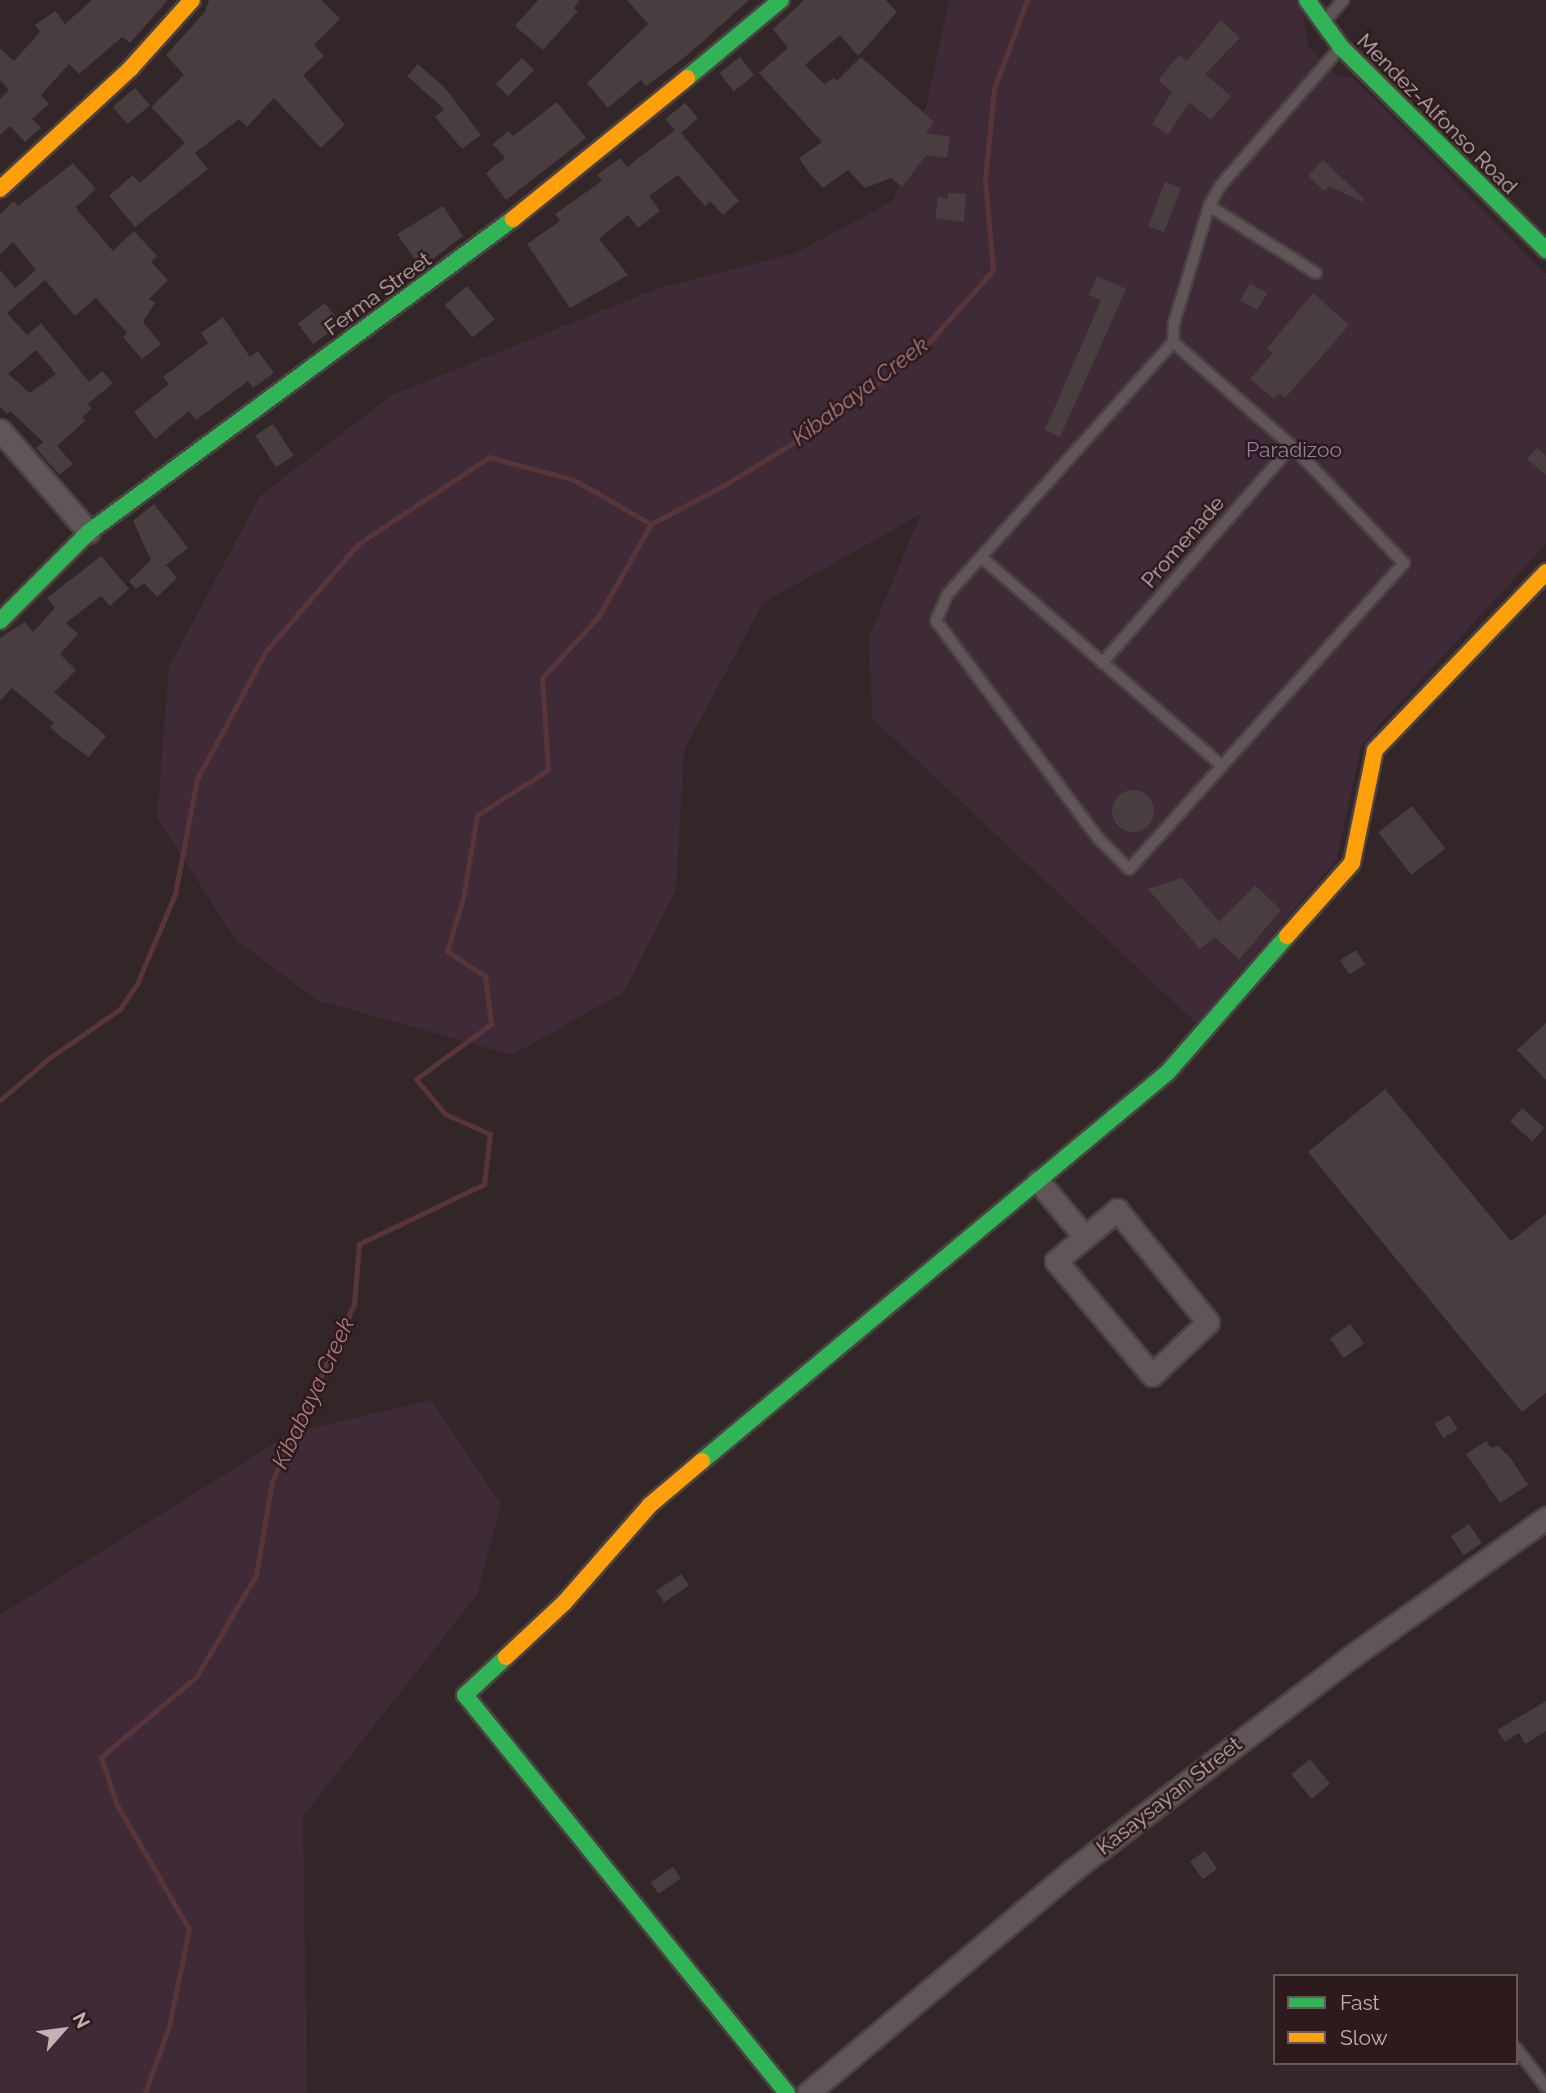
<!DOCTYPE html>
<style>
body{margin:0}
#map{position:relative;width:1546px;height:2093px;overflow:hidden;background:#322628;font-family:Raleway,sans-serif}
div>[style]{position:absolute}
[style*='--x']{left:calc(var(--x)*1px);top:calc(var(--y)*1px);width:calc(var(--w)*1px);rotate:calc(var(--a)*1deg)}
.green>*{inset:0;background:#3f2a38}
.stream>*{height:5px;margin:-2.5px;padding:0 2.5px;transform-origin:2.5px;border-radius:2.5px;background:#5a3538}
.building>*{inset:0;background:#483e3f;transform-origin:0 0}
.round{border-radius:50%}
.roads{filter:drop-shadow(2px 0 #4b4243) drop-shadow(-2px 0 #4b4243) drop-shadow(0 2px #4b4243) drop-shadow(0 -2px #4b4243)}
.lane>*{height:10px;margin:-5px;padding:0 5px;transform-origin:5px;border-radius:5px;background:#615657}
.street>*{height:21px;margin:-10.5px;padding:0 10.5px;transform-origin:10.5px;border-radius:10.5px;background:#615657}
.fast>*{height:16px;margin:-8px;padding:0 8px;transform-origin:8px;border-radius:8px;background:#30b455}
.slow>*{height:16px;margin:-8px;padding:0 8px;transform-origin:8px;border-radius:8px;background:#ff9f0a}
span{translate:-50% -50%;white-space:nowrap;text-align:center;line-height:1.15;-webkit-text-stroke:5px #2c1a1c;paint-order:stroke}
.street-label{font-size:21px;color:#c4afb1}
.park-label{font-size:21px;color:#927fa4}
.water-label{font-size:23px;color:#ab797e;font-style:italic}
.legend{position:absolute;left:1273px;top:1974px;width:245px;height:91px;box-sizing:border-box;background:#2c1a1c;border:2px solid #695658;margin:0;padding:9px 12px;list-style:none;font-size:21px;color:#c4afb1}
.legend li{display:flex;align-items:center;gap:14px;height:35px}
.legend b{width:35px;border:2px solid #695658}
.north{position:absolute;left:28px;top:1995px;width:70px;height:70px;-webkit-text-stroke:5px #2c1a1c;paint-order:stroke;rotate:62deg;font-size:19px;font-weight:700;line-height:28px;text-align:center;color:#c4afb1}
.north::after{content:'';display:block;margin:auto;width:24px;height:32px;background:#c4afb1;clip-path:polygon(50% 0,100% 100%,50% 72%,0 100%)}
</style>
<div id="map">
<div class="green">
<div style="clip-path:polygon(949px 0,1294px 0,1302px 12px,1309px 48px,1336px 75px,1353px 78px,1546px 274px,1546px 544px,1361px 745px,1337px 859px,1196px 1023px,872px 718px,869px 637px,921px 514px,763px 603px,684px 750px,676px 889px,624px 992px,512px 1055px,317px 1000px,236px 940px,157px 818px,169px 667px,260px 496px,392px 395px,656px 289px,795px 253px,893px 201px,927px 103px)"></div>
<div style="clip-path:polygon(431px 1400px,501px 1504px,477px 1595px,303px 1816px,307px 2093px,0 2093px,0 1615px,291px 1433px)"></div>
</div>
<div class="stream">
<div style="--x:0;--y:1100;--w:63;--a:-40.5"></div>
<div style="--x:48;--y:1059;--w:88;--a:-34.8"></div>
<div style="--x:120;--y:1009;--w:30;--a:-56"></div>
<div style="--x:137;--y:984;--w:98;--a:-67.1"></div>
<div style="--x:175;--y:894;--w:117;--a:-79.2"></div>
<div style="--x:197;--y:779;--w:145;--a:-61.7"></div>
<div style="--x:266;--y:651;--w:141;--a:-49.3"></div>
<div style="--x:358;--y:544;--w:157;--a:-33.6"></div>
<div style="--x:489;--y:457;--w:88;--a:15.1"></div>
<div style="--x:574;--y:480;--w:89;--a:29.7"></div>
<div style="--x:145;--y:2093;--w:71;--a:-70.3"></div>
<div style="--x:169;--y:2026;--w:99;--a:-78.3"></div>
<div style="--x:189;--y:1929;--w:143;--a:-120.1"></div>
<div style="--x:117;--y:1805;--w:51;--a:-108.4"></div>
<div style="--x:101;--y:1757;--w:124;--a:-40.1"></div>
<div style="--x:196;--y:1677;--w:118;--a:-59.5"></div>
<div style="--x:256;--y:1575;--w:95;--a:-80.3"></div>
<div style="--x:272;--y:1481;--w:195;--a:-65.1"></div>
<div style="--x:354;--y:1304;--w:60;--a:-85.2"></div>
<div style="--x:359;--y:1244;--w:139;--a:-25.6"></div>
<div style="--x:484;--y:1184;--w:50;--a:-83.2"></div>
<div style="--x:490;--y:1134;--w:49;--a:-156"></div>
<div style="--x:445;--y:1114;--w:45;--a:-129.6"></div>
<div style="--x:416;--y:1079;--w:93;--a:-36.3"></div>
<div style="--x:491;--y:1024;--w:48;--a:-97.1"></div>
<div style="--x:485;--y:976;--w:45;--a:-146.7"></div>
<div style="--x:447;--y:951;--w:55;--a:-73.2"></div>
<div style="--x:463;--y:898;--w:84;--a:-80.4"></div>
<div style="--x:477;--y:815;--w:84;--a:-32.4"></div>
<div style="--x:548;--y:770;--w:92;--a:-93.7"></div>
<div style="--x:542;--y:678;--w:83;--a:-47.4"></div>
<div style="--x:598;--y:617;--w:107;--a:-60.3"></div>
<div style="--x:651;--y:524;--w:87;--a:-28"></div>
<div style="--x:728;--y:483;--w:127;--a:-31.8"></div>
<div style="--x:836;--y:416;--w:108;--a:-37.5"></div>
<div style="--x:922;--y:350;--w:107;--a:-48.4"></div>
<div style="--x:993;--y:270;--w:90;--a:-95.1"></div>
<div style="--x:985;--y:180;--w:91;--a:-84.4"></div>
<div style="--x:994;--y:89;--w:95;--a:-69.7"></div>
</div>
<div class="building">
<div style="clip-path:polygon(92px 0,168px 0,130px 43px,122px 37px,79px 74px,69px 64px,41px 95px,49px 104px,32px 119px,41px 128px,25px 142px,10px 126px,0 135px,0 99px,9px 90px,0 80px,0 48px,14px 61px,40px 32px,35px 25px,55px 11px,65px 24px)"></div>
<div style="clip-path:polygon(209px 0,321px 0,340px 19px,314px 45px,324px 56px,303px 75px,345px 125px,321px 148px,274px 98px,247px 127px,239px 119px,195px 153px,208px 169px,135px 227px,109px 196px,133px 175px,140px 183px,185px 143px,151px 107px,184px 75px,166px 55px,205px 12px)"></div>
<div style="clip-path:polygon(538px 0,580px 0,574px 8px,578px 11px,543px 50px,515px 26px)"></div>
<div style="clip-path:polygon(627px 0,749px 0,684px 58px,646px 86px,641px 80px,608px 108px,587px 83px,648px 24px)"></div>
<div style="clip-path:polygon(804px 0,886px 0,897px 12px,858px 56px,840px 35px,805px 65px,824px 84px,834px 78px,837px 81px,861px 57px,934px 122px,926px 133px,950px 137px,947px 158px,926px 155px,902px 187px,891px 178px,865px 188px,848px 170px,823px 188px,810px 174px,799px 158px,822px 142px,759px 73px,788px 48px,773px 29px)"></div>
<div style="clip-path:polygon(1221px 20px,1240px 38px,1205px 74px,1231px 96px,1211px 120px,1189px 102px,1168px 135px,1152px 124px,1172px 92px,1158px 80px,1179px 55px,1187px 61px)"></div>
<div style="left:740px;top:57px;width:23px;height:26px;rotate:52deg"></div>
<div style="left:522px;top:58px;width:17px;height:37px;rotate:45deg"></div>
<div style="clip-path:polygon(418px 64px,445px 88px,481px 135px,462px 149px,435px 117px,444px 109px,407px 76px)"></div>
<div style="left:135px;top:88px;width:23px;height:29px;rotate:50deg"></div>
<div style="clip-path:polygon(557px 102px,586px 138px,506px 200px,486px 173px,505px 158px,493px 144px,508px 131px,513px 136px)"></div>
<div style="clip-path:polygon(685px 103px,698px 118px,681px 133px,739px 201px,723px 215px,710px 201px,705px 206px,678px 175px,649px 196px,660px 211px,638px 228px,628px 215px,599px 239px,628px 275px,570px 308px,527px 244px,560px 221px,555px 214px,602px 181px,597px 175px,620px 158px,627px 167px,675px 130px,665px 119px)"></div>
<div style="clip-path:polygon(1323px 160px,1364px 199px,1362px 202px,1329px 186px,1324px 191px,1308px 176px)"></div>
<div style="clip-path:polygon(evenodd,73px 163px,96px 189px,76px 207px,79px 212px,113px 251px,134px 231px,157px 256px,151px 262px,168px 280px,149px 299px,155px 303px,143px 322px,161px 344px,142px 359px,123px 337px,127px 333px,96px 298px,75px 316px,45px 280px,7px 313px,27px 335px,41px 323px,89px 382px,102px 371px,113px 383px,88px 404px,92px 409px,82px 417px,85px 421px,57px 446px,73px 464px,59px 475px,36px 448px,43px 442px,10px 411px,8px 414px,0 407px,0 270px,15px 288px,36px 270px,13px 242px,0 254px,0 214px,14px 201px,18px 206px,73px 163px,36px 350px,56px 374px,30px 393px,8px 374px,36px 350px)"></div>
<div style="left:1165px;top:182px;width:17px;height:47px;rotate:21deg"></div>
<div style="clip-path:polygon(948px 193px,966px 194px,964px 222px,935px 218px,938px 197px,948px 199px)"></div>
<div style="clip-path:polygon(443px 206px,463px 236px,421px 268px,397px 234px)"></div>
<div style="clip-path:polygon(1097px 276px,1126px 289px,1060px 437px,1045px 430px,1101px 300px,1089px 295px)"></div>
<div style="left:1250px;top:283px;width:20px;height:20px;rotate:30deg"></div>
<div style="left:467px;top:286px;width:43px;height:29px;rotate:50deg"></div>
<div style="clip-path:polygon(1313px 293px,1349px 325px,1285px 398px,1279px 393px,1274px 399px,1250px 379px,1273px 353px,1267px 348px)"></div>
<div style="left:325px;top:303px;width:26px;height:34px;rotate:53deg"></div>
<div style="clip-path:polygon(223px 317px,250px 357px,258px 351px,274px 373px,253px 388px,248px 381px,196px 420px,189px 411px,155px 439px,134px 412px,169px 384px,163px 377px,208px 343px,201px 333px)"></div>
<div style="left:273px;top:424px;width:38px;height:21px;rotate:57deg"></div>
<div style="clip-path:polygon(1537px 448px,1546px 456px,1546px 475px,1527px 459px)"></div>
<div style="clip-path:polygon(154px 504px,188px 548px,166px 565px,177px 578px,157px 597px,144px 583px,136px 589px,129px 581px,151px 560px,133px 521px)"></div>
<div style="clip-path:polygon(101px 556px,129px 589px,110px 606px,101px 596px,66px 623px,78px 634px,60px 654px,76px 670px,54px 692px,106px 736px,89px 757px,61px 737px,50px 727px,54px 723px,12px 688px,0 701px,0 638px,25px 622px,33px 632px,55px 608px,47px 598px)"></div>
<div class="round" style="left:1112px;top:790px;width:42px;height:42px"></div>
<div style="left:1412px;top:806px;width:54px;height:43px;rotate:52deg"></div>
<div style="clip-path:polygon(1182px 878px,1219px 922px,1255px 885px,1281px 910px,1239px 960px,1215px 937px,1200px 949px,1148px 889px)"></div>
<div style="left:1356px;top:950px;width:17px;height:19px;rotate:57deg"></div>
<div style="clip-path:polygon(1546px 1023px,1546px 1080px,1517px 1050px)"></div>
<div style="clip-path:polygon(1385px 1089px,1511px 1241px,1546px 1214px,1546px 1393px,1522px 1412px,1308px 1152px)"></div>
<div style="left:1522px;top:1108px;width:30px;height:18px;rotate:42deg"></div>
<div style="left:1350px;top:1324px;width:24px;height:25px;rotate:54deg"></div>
<div style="left:1449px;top:1415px;width:17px;height:17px;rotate:59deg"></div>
<div style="clip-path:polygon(1486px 1441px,1491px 1448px,1498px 1446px,1510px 1457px,1528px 1485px,1500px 1503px,1466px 1454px)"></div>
<div style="left:1469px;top:1524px;width:23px;height:22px;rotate:56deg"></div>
<div style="left:681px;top:1574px;width:14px;height:30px;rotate:56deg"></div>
<div style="clip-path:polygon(1546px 1701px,1546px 1731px,1525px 1744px,1519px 1733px,1505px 1742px,1497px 1730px)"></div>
<div style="left:1310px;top:1759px;width:32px;height:24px;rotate:51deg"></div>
<div style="left:1205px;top:1851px;width:22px;height:18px;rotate:56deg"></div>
<div style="left:673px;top:1867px;width:14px;height:27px;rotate:56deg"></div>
</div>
<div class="roads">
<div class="lane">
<div style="--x:1325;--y:21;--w:28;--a:-49"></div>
<div style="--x:1209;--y:206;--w:126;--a:32.1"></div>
<div style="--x:1173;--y:342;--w:158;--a:41.2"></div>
<div style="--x:1292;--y:446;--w:162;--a:46.3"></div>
<div style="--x:1404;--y:563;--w:411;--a:131.9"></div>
<div style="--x:1129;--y:869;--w:44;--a:-135"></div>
<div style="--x:1098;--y:838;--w:271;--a:-126.7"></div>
<div style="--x:936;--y:621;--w:28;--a:-67"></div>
<div style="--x:947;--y:595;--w:339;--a:-48.2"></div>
<div style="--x:1173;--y:342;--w:19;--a:-87"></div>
<div style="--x:1174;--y:323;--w:122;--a:-73.3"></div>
<div style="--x:1209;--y:206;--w:23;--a:-61"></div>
<div style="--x:1220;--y:186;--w:181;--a:-49"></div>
<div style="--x:981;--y:557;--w:318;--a:40.9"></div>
<div style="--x:1102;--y:663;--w:288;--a:-48.8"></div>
<div style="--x:1516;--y:2048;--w:49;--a:52.4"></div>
</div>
<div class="street">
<div style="--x:0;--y:430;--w:135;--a:48.9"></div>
<div style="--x:1038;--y:1181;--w:73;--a:50"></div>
<div style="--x:1117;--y:1210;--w:144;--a:50.9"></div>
<div style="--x:1208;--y:1322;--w:77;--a:136.6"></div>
<div style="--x:1152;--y:1375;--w:149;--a:-130.1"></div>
<div style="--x:1056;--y:1261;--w:80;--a:-39.9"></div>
<div style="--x:808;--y:2093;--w:346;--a:-40.1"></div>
<div style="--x:1073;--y:1870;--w:348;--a:-37.5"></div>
<div style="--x:1349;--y:1658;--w:242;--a:-35.4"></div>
</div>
<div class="fast">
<div style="--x:1307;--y:0;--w:58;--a:54.1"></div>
<div style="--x:1341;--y:47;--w:289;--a:44.7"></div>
<div style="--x:687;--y:78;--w:122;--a:-39.7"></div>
<div style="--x:0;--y:621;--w:126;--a:-45"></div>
<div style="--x:89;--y:532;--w:527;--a:-36.44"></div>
<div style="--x:702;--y:1461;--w:607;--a:-39.85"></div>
<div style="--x:1168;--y:1072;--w:181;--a:-48.8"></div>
<div style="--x:506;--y:1657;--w:56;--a:137.2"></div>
<div style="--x:465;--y:1695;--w:512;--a:51.03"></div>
</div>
<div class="slow">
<div style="--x:0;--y:189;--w:178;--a:-42.7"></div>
<div style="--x:131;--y:68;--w:91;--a:-48.1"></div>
<div style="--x:513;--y:219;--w:224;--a:-39"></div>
<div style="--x:1287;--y:936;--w:98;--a:-48.3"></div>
<div style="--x:1352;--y:863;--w:115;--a:-78.5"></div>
<div style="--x:1375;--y:750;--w:247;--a:-46.1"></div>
<div style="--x:506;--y:1657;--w:79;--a:-43"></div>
<div style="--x:564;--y:1603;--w:130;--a:-48.7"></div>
<div style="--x:650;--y:1505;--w:68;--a:-40.2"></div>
</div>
</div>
<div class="street-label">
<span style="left:1437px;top:114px;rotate:45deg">Mendez-Alfonso Road</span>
<span style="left:378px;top:294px;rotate:-36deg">Ferma Street</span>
<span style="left:1183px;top:542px;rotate:-49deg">Promenade</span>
<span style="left:1169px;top:1796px;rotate:-38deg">Kasaysayan Street</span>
</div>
<div class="park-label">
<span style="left:1294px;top:450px">Paradizoo</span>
</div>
<div class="water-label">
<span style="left:860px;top:391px;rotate:-37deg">Kibabaya Creek</span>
<span style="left:313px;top:1393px;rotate:-65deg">Kibabaya Creek</span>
</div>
<ul class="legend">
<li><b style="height:9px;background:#30b455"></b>Fast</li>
<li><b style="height:9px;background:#ff9f0a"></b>Slow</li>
</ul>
<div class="north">N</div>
</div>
